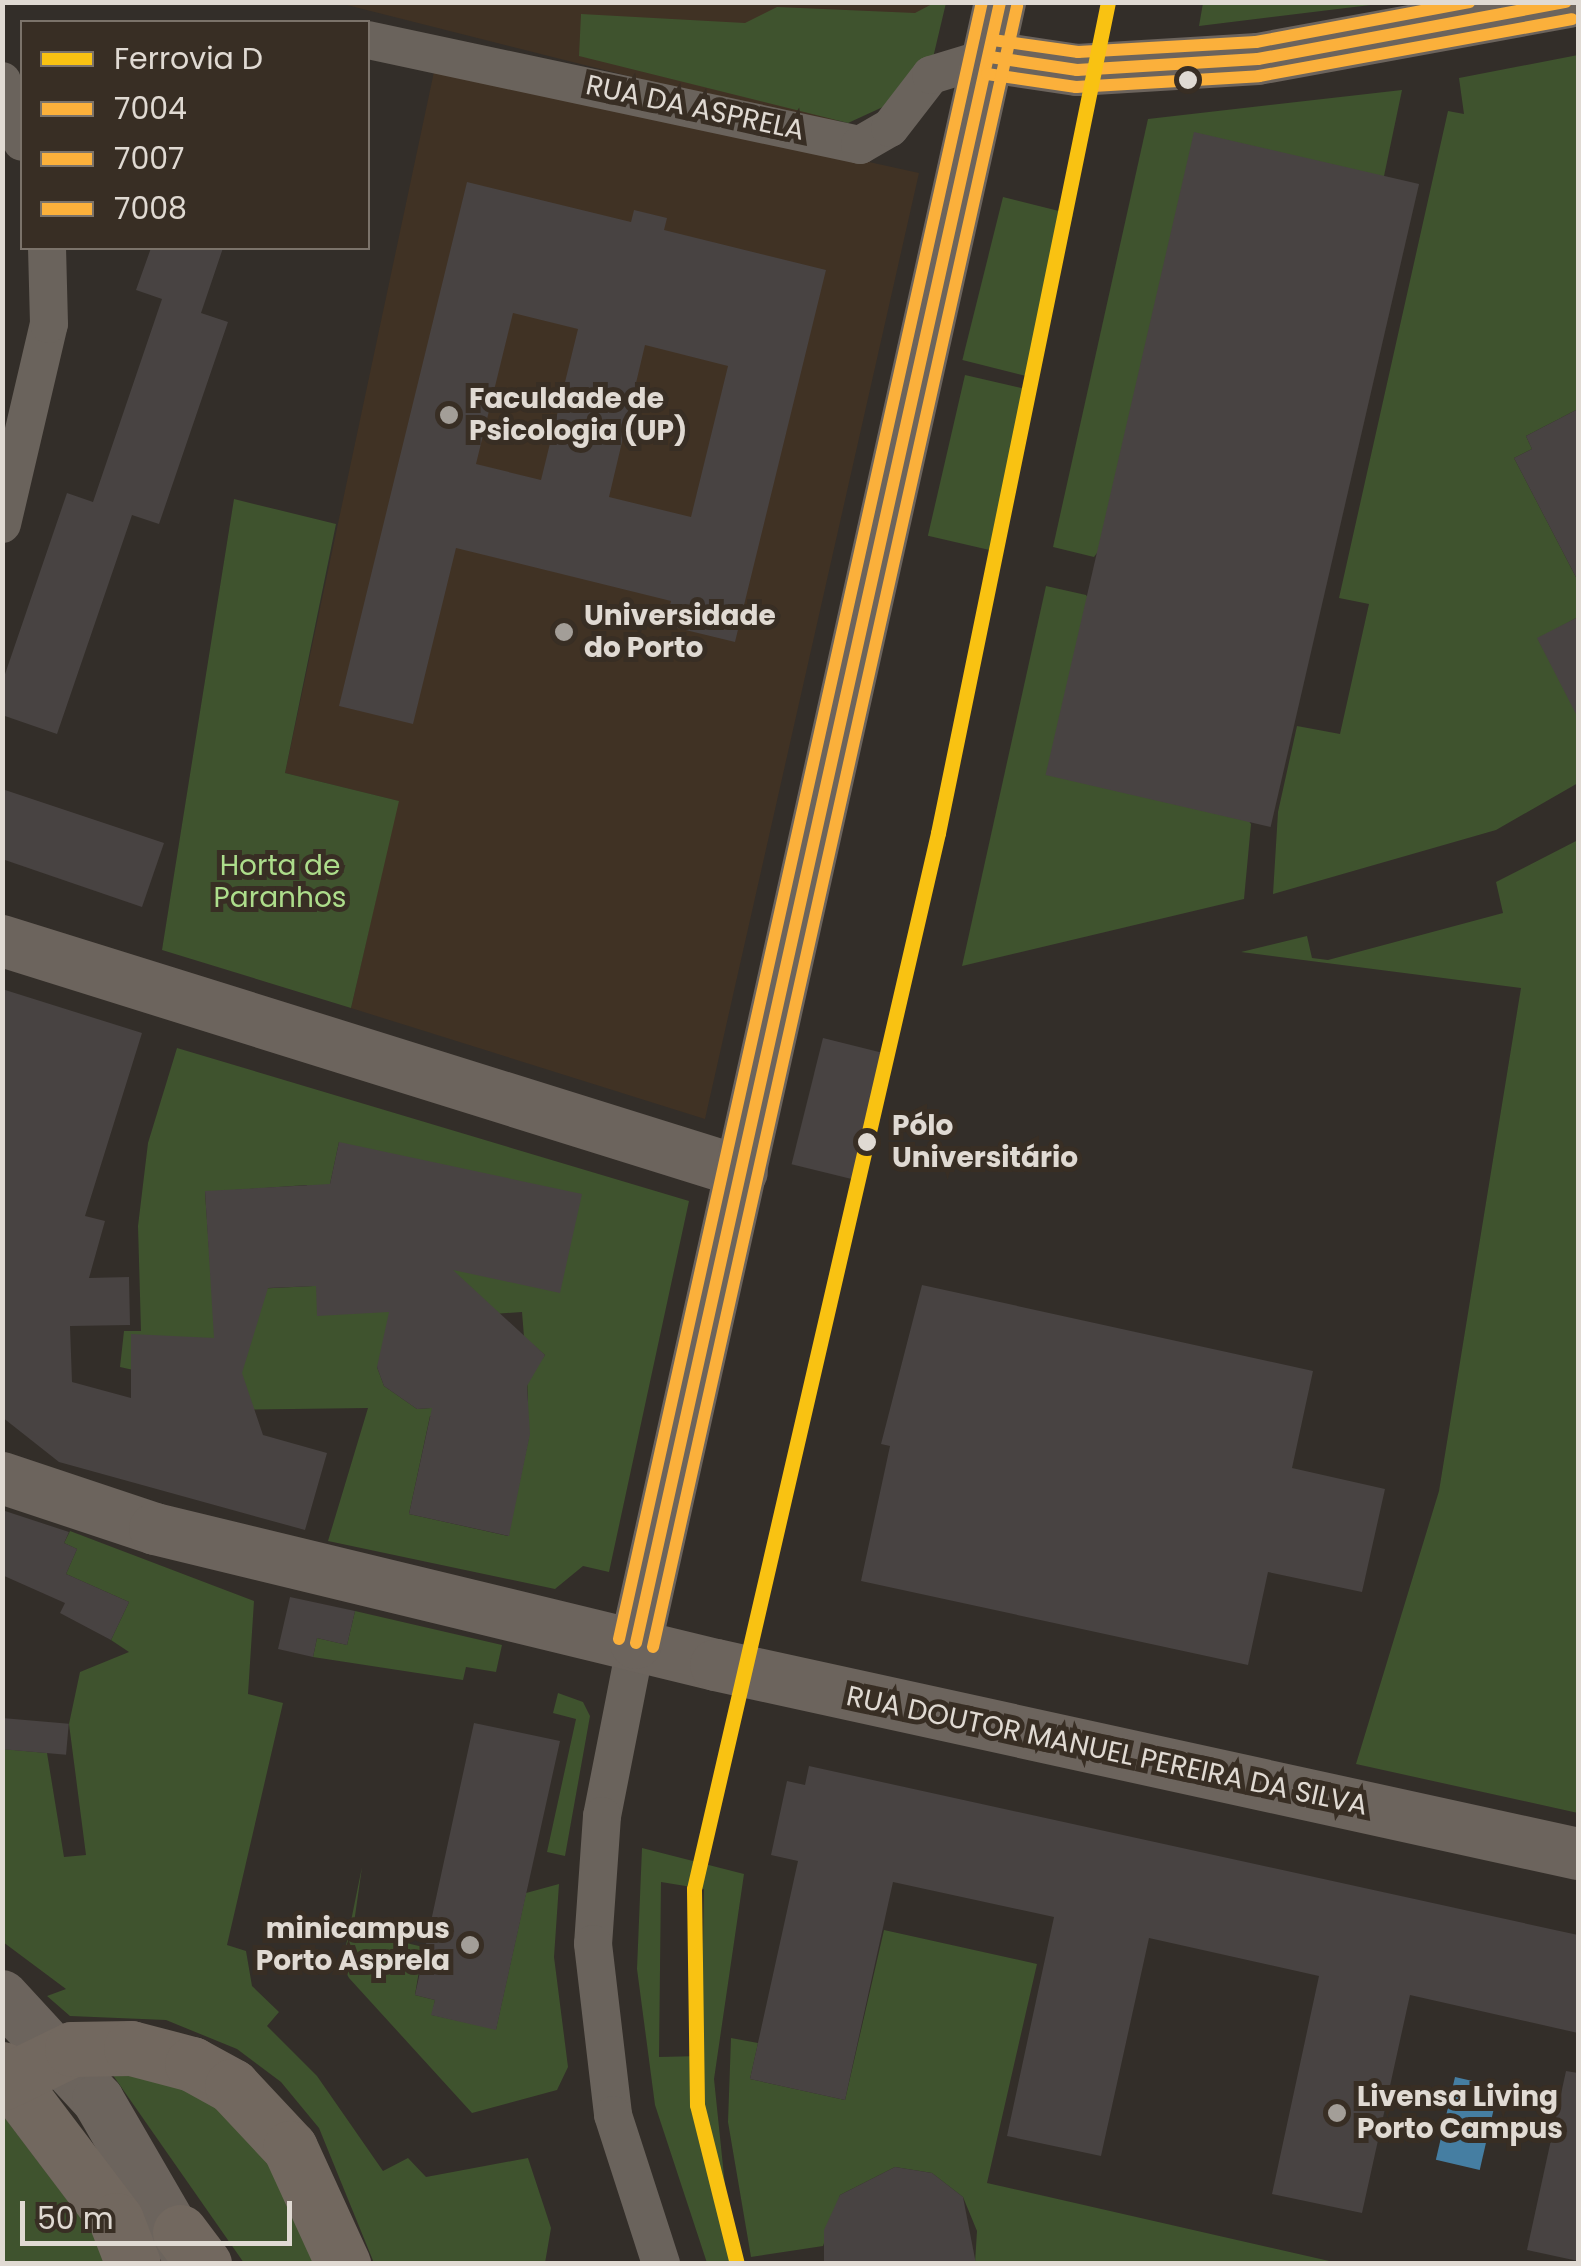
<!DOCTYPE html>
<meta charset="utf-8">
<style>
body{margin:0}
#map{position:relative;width:1581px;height:2266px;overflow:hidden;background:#332e29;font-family:Poppins,sans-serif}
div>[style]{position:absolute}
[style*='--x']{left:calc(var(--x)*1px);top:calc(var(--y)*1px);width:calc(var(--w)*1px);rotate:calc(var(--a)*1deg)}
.built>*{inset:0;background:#403224}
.green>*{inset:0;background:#3f532e;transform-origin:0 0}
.water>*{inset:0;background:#457ea2;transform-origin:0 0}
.building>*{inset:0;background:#484342;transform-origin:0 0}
.street>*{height:38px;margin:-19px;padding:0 19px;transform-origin:19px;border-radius:19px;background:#6a635c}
.secondary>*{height:52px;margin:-26px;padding:0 26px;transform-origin:26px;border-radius:26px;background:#6c645d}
.highway>*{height:55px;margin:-27.5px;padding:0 27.5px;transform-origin:27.5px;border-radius:27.5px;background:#72685f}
.highway-bridge>*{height:55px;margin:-27.5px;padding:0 27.5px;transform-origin:27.5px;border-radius:27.5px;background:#72685f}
.bus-1>*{height:12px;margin:-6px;padding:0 6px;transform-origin:6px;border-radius:6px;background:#fbb03b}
.bus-2>*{height:12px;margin:-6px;padding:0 6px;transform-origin:6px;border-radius:6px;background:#fbb03b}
.bus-3>*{height:12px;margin:-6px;padding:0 6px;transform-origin:6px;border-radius:6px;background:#fbb03b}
.rail-1>*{height:15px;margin:-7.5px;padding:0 7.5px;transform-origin:7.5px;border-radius:7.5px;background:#f9c212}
.dots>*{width:28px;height:28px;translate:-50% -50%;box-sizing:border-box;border:5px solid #382e24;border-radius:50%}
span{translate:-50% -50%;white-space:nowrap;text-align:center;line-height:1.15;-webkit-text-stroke:10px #382e24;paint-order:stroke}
.street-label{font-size:28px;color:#e0dad3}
.poi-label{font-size:28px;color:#e0dad3;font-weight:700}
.left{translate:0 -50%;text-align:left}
.right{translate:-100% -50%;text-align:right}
.park-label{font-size:28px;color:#addd8b}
.stop-label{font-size:28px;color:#e0dad3;font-weight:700}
.frame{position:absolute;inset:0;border:5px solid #e0dad3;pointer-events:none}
.legend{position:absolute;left:20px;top:20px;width:350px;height:230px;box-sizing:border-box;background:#382e24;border:2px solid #7b736a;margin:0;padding:12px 18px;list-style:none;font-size:30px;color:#e0dad3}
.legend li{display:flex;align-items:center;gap:20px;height:50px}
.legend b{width:50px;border:2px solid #7b736a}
.scale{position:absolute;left:20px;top:2201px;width:272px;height:45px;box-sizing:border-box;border:5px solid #e0dad3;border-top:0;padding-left:12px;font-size:30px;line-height:35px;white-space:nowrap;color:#e0dad3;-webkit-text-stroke:8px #382e24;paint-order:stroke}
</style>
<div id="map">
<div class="built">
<div style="clip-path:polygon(339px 3px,946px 3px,885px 106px,822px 125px)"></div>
<div style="clip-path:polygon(435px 67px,919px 173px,705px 1119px,351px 1008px,398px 801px,285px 773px)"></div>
</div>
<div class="green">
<div style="clip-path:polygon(934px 3px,946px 3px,932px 62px,885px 106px,848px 123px,579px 56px,581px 14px,745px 23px,777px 7px,915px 13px)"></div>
<div style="clip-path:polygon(1203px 3px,1203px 2px,1387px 3px,1199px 26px)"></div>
<div style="clip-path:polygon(1578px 55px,1578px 409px,1526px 436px,1532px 449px,1514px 458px,1578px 581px,1578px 617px,1538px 639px,1565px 690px,1578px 684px,1578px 783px,1496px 830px,1273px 894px,1278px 812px,1297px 726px,1340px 734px,1369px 604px,1339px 598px,1448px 111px,1464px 114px,1459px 78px)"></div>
<div style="clip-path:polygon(1402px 90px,1384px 176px,1094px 557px,1053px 547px,1148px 119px)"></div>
<div style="left:1003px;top:197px;width:72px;height:168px;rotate:14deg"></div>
<div style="left:965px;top:375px;width:71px;height:165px;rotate:13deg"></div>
<div style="clip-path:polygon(234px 499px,336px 524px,285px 773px,399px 801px,351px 1008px,162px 950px)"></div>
<div style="clip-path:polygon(1046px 586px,1086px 595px,1251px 824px,1244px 899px,962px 966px)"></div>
<div style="clip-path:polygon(1578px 840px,1578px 1813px,1356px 1764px,1439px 1491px,1521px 988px,1241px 952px,1307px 936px,1312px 958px,1328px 960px,1503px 913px,1496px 882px)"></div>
<div style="clip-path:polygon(evenodd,177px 1048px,689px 1201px,609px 1572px,583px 1566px,555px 1589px,328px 1541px,368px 1408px,219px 1410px,169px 1378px,120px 1367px,124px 1331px,141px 1331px,138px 1226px,148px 1143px,177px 1048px,339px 1142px,417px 1262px,318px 1240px,339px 1142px,177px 1048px,307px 1185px,313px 1286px,212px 1291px,205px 1192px,307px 1185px,177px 1048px,522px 1312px,524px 1337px,545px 1355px,527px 1379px,528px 1401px,417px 1409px,384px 1386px,377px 1367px,411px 1320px,522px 1312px,177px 1048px,430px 1416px,529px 1437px,508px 1536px,409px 1514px,430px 1416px)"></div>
<div style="clip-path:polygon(70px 1531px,254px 1601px,248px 1694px,283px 1703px,227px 1945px,246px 1951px,252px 1986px,279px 2012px,267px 2026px,317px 2076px,383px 2171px,408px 2158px,426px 2177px,528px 2158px,551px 2228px,545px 2263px,374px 2263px,319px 2128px,281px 2082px,237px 2049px,166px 2020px,70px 2016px,47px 1996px,66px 1989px,3px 1942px,3px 1749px,47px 1753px,64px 1857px,86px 1855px,69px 1724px,80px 1672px,129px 1652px,111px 1640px,129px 1602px,66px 1574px,77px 1549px,64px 1543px)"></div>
<div style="clip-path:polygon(355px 1611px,502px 1645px,496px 1672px,466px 1667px,463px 1680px,313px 1657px,317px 1638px,347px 1645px)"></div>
<div style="clip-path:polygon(558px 1693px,583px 1702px,590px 1716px,565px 1856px,547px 1852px,576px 1719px,553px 1713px)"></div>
<div style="clip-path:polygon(evenodd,642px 1848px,744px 1874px,714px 2079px,733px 2263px,707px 2263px,655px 2105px,637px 1969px,642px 1848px,661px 1882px,704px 1889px,701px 2056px,659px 2057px,661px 1882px)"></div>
<div style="clip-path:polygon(362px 1867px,353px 1930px,423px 1947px,415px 1995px,435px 2000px,432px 2015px,496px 2029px,526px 1893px,559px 1884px,554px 1957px,568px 2067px,557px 2090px,472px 2113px,349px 1978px,342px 1965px)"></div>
<div style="clip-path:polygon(884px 1930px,1037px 1964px,987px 2183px,1338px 2263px,975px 2263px,977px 2231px,963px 2197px,932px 2173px,895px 2167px,840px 2195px,823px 2246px,751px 2257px,728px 2122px,731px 2038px,758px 2043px,750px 2079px,845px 2100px)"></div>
<div style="clip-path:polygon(110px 2071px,175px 2083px,241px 2118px,326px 2263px,244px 2263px)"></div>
<div style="clip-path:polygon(2px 2114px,115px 2263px,3px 2264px)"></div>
</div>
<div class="water">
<div style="left:1455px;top:2077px;width:45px;height:85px;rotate:13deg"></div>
</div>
<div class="building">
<div style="left:1194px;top:132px;width:231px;height:660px;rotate:13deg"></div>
<div style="clip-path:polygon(evenodd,467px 182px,631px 222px,634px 210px,667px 218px,664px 230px,826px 270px,735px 642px,665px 625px,671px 601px,456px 548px,413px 724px,339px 706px,467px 182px,513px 313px,578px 329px,541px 480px,476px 464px,513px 313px,467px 182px,645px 345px,728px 366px,691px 517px,609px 497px,645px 345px)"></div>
<div style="clip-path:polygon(151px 248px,223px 248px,201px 313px,228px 322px,159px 524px,132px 515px,57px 734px,2px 715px,2px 683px,67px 493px,93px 502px,162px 299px,136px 290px)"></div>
<div style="clip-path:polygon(1578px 409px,1578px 581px,1514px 458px,1532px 449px,1526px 436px)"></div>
<div style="clip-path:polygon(1578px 617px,1578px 718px,1537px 638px)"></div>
<div style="clip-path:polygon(2px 789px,164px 843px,142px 907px,2px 859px)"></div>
<div style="clip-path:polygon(2px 989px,142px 1033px,85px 1216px,105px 1221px,89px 1278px,129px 1277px,130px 1325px,70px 1326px,72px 1382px,131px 1398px,131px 1334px,214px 1338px,205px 1191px,330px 1184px,339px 1142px,582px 1194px,560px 1293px,453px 1270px,545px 1355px,527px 1386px,530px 1434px,509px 1536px,409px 1514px,432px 1408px,417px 1409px,384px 1386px,377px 1367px,389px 1312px,317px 1316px,316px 1286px,268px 1288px,242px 1373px,263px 1435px,327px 1453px,305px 1530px,59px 1462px,2px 1417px)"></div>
<div style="left:823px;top:1038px;width:64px;height:130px;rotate:14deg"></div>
<div style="clip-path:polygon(922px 1285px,1313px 1371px,1292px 1468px,1385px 1489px,1362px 1592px,1268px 1572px,1248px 1665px,861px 1581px,890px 1446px,881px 1444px)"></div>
<div style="clip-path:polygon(2px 1510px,69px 1532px,64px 1543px,77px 1549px,66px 1574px,129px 1602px,111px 1640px,60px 1613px,65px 1603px,2px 1575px)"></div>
<div style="clip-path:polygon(290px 1597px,355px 1611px,347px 1645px,317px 1638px,313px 1657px,278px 1649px)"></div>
<div style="left:2px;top:1718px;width:67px;height:31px;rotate:5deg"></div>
<div style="clip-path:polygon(474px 1723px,560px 1741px,496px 2030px,431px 2015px,435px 2000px,415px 1995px)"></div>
<div style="clip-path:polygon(809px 1766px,1578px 1935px,1578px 2033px,1410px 1995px,1362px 2213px,1272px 2194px,1319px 1976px,1149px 1938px,1101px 2156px,1007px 2136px,1054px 1917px,893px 1882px,845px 2100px,750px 2079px,798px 1861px,771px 1855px,787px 1781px,805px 1785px)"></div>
<div style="clip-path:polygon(1566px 2071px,1578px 2073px,1578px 2261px,1527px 2250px)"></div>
<div style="clip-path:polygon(895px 2167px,932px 2173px,963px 2197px,976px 2264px,824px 2264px,824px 2230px,840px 2195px)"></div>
</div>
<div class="street">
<div style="--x:368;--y:40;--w:503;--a:12.05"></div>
<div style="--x:860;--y:145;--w:34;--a:-30"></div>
<div style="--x:890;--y:128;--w:67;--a:-52.3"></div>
<div style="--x:931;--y:75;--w:62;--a:-17"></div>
<div style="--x:2;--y:81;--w:64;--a:71.8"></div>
<div style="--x:2;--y:524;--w:205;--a:-76.8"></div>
<div style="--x:49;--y:324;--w:76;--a:-91.5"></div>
<div style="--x:636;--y:1643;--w:176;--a:101.1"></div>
<div style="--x:602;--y:1816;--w:128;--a:94"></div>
<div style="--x:593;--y:1944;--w:172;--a:83.3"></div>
<div style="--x:613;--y:2115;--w:157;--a:72.1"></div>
</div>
<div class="secondary">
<div style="--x:990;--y:57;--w:88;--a:8.5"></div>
<div style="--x:1077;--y:70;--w:181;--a:-3.5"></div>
<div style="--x:1258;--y:59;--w:316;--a:-10.4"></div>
<div style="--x:2;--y:941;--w:775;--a:17.34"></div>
<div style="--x:2;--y:1478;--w:161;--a:18.4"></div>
<div style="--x:155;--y:1529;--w:577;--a:13.63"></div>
<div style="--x:716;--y:1665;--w:882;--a:12.37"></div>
<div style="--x:636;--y:1643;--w:1681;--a:-77.49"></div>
<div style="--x:2;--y:1996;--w:142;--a:47.3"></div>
<div style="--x:98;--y:2100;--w:190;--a:59.9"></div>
</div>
<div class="highway">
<div style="--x:2;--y:2069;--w:189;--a:52.9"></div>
<div style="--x:116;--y:2220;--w:47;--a:68.9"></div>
<div style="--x:180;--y:2232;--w:40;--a:53"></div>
</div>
<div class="highway-bridge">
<div style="--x:2;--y:2083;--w:78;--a:-25.9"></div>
<div style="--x:72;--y:2049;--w:59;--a:-1"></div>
<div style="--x:131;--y:2048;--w:63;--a:14.7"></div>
<div style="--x:192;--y:2064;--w:46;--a:28.8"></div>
<div style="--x:232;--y:2086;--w:85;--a:46.9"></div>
<div style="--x:290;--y:2148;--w:128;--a:65.4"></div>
</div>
<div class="bus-1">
<div style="--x:990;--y:57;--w:88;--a:8.5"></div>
<div style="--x:1077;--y:70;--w:181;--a:-3.5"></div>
<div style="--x:1258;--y:59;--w:313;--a:-10.5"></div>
<div style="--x:636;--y:1643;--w:1681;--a:-77.49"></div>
</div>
<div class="bus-2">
<div style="--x:987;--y:74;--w:90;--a:8.3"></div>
<div style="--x:1076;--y:87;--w:183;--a:-3.4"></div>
<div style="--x:1259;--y:76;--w:318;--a:-10.3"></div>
<div style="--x:653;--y:1647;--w:1681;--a:-77.49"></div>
</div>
<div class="bus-3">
<div style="--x:993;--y:40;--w:86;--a:8"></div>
<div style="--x:1078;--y:52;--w:178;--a:-3.2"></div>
<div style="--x:1256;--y:42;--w:217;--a:-10.6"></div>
<div style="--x:619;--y:1639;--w:1677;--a:-77.5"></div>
</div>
<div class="rail-1">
<div style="--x:737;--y:2264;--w:164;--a:-104.1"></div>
<div style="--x:697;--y:2105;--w:216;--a:-90.8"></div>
<div style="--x:694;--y:1889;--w:1084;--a:-76.99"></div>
<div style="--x:938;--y:833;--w:848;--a:-78.44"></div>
</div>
<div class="dots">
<div style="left:1188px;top:80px;background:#e0dad3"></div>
<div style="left:449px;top:415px;background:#a39e98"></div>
<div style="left:564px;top:632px;background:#a39e98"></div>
<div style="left:867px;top:1142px;background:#e0dad3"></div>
<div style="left:470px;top:1945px;background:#a39e98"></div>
<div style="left:1337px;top:2113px;background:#a39e98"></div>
</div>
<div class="street-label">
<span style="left:695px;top:108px;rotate:12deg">RUA DA ASPRELA</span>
<span style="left:1107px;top:1751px;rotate:12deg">RUA DOUTOR MANUEL PEREIRA DA SILVA</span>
</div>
<div class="poi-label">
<span class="left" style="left:469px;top:415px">Faculdade de<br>Psicologia (UP)</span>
<span class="left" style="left:584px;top:632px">Universidade<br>do Porto</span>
<span class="right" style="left:450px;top:1945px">minicampus<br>Porto Asprela</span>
<span class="left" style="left:1357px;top:2113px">Livensa Living<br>Porto Campus</span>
</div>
<div class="park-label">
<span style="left:280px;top:882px">Horta de<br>Paranhos</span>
</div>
<div class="stop-label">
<span class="left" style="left:892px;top:1142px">Pólo<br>Universitário</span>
</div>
<div class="frame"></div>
<ul class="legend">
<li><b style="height:12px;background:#f9c212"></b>Ferrovia D</li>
<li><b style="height:12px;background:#fbb03b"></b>7004</li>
<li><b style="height:12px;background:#fbb03b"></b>7007</li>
<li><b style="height:12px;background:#fbb03b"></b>7008</li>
</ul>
<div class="scale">50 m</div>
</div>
